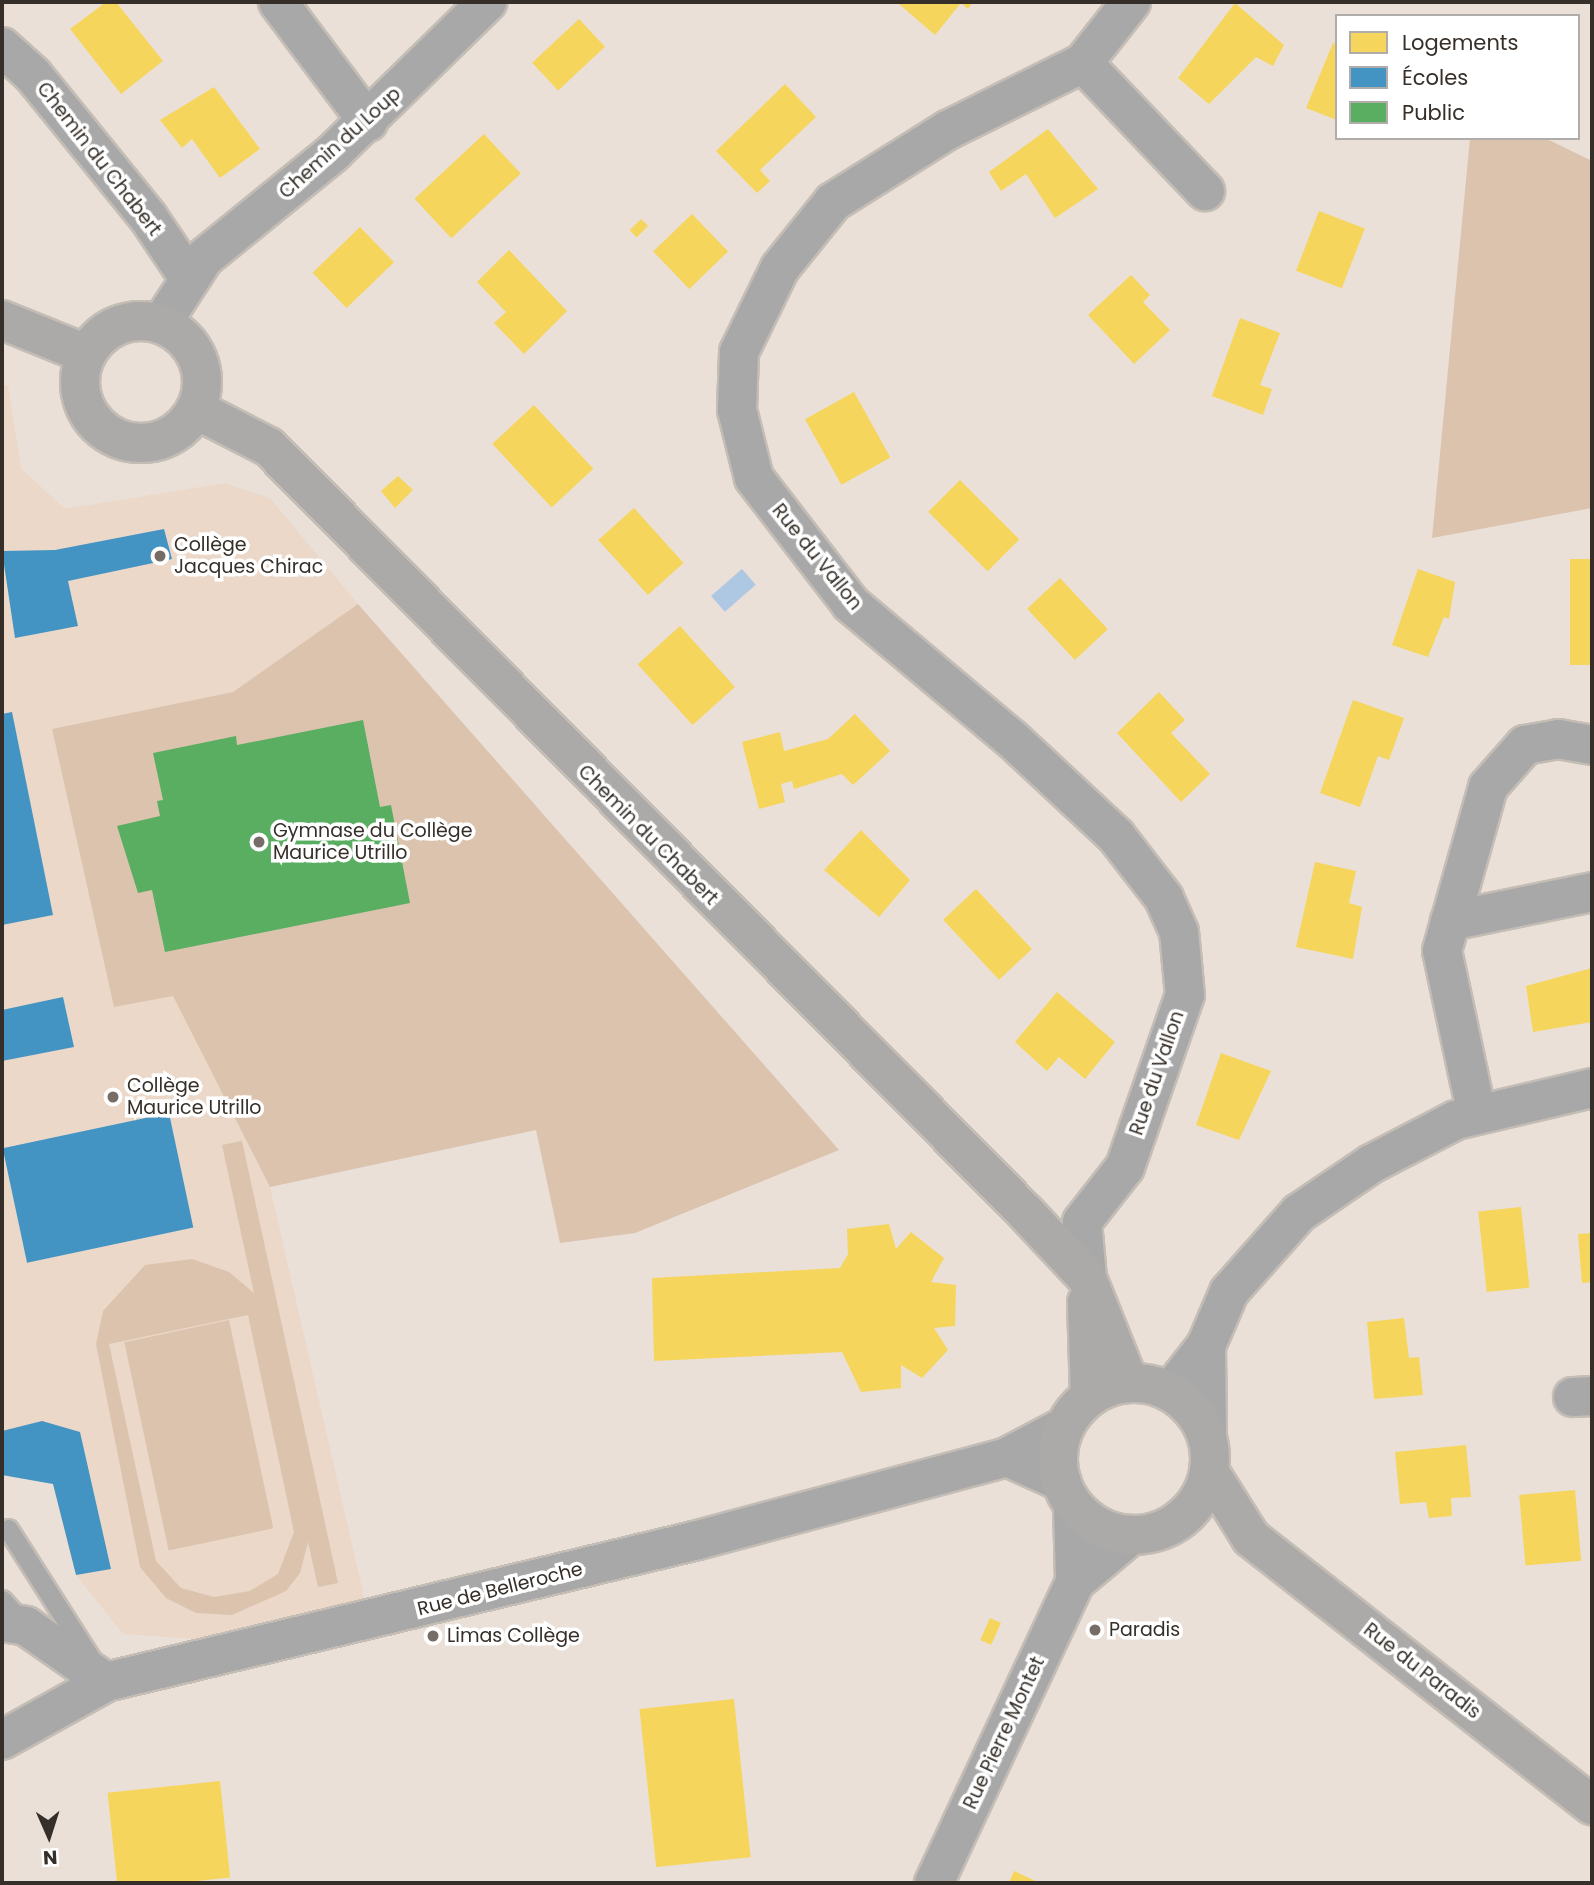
<!DOCTYPE html>
<meta charset="utf-8">
<style>
body{margin:0}
#map{position:relative;width:1594px;height:1885px;overflow:hidden;background:#eae0d7;font-family:Poppins,sans-serif}
div>[style]{position:absolute}
[style*='--x']{left:calc(var(--x)*1px);top:calc(var(--y)*1px);width:calc(var(--w)*1px);rotate:calc(var(--a)*1deg)}
.built>*{inset:0;background:#ebd8c9}
.green>*{inset:0;background:#dbc3ae;transform-origin:0 0}
.water>*{inset:0;background:#aec7e2;transform-origin:0 0}
.homes>*{inset:0;background:#f6d55c;transform-origin:0 0}
.schools>*{inset:0;background:#4393c3;transform-origin:0 0}
.public>*{inset:0;background:#5aae61}
.roads{filter:drop-shadow(2px 0 #c4bdb6) drop-shadow(-2px 0 #c4bdb6) drop-shadow(0 2px #c4bdb6) drop-shadow(0 -2px #c4bdb6)}
.lane>*{height:19px;margin:-9.5px;padding:0 9.5px;transform-origin:9.5px;border-radius:9.5px;background:#a8a8a9}
.street>*{height:38px;margin:-19px;padding:0 19px;transform-origin:19px;border-radius:19px;background:#a8a8a9}
.primary>*{height:38px;margin:-19px;padding:0 19px;transform-origin:19px;border-radius:19px;background:#acaaa9}
.primary>.ring{margin:-19px;padding:0;box-sizing:content-box;background:none;border:38px solid #acaaa9;border-radius:50%}
.dots>*{width:19px;height:19px;translate:-50% -50%;box-sizing:border-box;border:4px solid #fff;border-radius:50%}
span{translate:-50% -50%;white-space:nowrap;text-align:center;line-height:1.15;-webkit-text-stroke:7px #fff;paint-order:stroke}
.street-label{font-size:19px;color:#362f29}
.poi-label{font-size:19px;color:#362f29}
.left{translate:0 -50%;text-align:left}
.frame{position:absolute;inset:0;border:4px solid #362f29;pointer-events:none}
.legend{position:absolute;left:1335px;top:14px;width:245px;height:126px;box-sizing:border-box;background:#fff;border:2px solid #afaca9;margin:0;padding:9px 12px;list-style:none;font-size:21px;color:#362f29}
.legend li{display:flex;align-items:center;gap:14px;height:35px}
.legend b{width:35px;border:2px solid #afaca9}
.north{position:absolute;left:14px;top:1801px;width:70px;height:70px;-webkit-text-stroke:5px #fff;paint-order:stroke;rotate:177deg;font-size:19px;font-weight:700;line-height:28px;text-align:center;color:#362f29}
.north::after{content:'';display:block;margin:auto;width:24px;height:32px;background:#362f29;clip-path:polygon(50% 0,100% 100%,50% 72%,0 100%)}
</style>
<div id="map">
<div class="built">
<div style="clip-path:polygon(2px 385px,8px 385px,21px 468px,65px 509px,224px 483px,270px 498px,358px 604px,233px 692px,52px 729px,114px 1006px,173px 995px,270px 1187px,365px 1601px,240px 1642px,123px 1634px,76px 1575px,53px 1484px,2px 1475px)"></div>
</div>
<div class="green">
<div style="clip-path:polygon(1470px 138px,1545px 138px,1592px 161px,1592px 508px,1432px 538px)"></div>
<div style="clip-path:polygon(358px 604px,839px 1150px,635px 1233px,560px 1243px,536px 1130px,270px 1187px,173px 996px,114px 1007px,52px 729px,233px 692px)"></div>
<div style="clip-path:polygon(evenodd,242px 1141px,338px 1583px,318px 1587px,308px 1542px,300px 1573px,286px 1591px,232px 1615px,196px 1613px,166px 1598px,140px 1567px,96px 1344px,103px 1311px,145px 1265px,192px 1259px,229px 1272px,254px 1293px,222px 1145px,242px 1141px,248px 1315px,294px 1532px,278px 1574px,250px 1591px,214px 1597px,181px 1588px,156px 1561px,109px 1344px,248px 1315px)"></div>
<div style="left:229px;top:1320px;width:213px;height:107px;rotate:78deg"></div>
</div>
<div class="water">
<div style="left:742px;top:569px;width:21px;height:41px;rotate:49deg"></div>
</div>
<div class="homes">
<div style="clip-path:polygon(106px 2px,116px 2px,163px 61px,121px 94px,70px 29px)"></div>
<div style="clip-path:polygon(973px 2px,968px 9px,961px 3px,935px 35px,899px 4px)"></div>
<div style="clip-path:polygon(1235px 3px,1284px 45px,1273px 66px,1256px 57px,1209px 104px,1178px 78px)"></div>
<div style="left:579px;top:19px;width:38px;height:64px;rotate:47deg"></div>
<div style="clip-path:polygon(1333px 43px,1337px 44px,1337px 120px,1306px 108px)"></div>
<div style="clip-path:polygon(785px 84px,816px 117px,760px 170px,770px 181px,757px 193px,716px 151px)"></div>
<div style="clip-path:polygon(214px 87px,260px 149px,220px 178px,192px 139px,182px 148px,160px 120px)"></div>
<div style="clip-path:polygon(1048px 129px,1098px 189px,1055px 218px,1026px 174px,1001px 191px,989px 172px)"></div>
<div style="left:484px;top:134px;width:54px;height:95px;rotate:47deg"></div>
<div style="left:1319px;top:211px;width:49px;height:64px;rotate:21deg"></div>
<div style="left:692px;top:214px;width:52px;height:54px;rotate:46deg"></div>
<div style="left:641px;top:219px;width:10px;height:16px;rotate:45deg"></div>
<div style="left:360px;top:227px;width:49px;height:66px;rotate:46deg"></div>
<div style="clip-path:polygon(509px 250px,567px 311px,524px 354px,494px 323px,506px 312px,477px 282px)"></div>
<div style="clip-path:polygon(1131px 275px,1150px 295px,1143px 302px,1170px 330px,1134px 364px,1088px 315px)"></div>
<div style="clip-path:polygon(1240px 318px,1280px 333px,1260px 385px,1272px 389px,1263px 415px,1212px 396px)"></div>
<div style="left:854px;top:392px;width:75px;height:56px;rotate:61deg"></div>
<div style="left:534px;top:405px;width:87px;height:57px;rotate:47deg"></div>
<div style="clip-path:polygon(398px 476px,413px 490px,395px 508px,381px 491px)"></div>
<div style="left:960px;top:480px;width:84px;height:45px;rotate:45deg"></div>
<div style="left:634px;top:508px;width:74px;height:48px;rotate:48deg"></div>
<div style="left:1570px;top:559px;width:22px;height:106px"></div>
<div style="clip-path:polygon(1418px 569px,1455px 582px,1449px 619px,1444px 617px,1428px 657px,1392px 645px)"></div>
<div style="left:1060px;top:578px;width:70px;height:45px;rotate:47deg"></div>
<div style="left:680px;top:626px;width:82px;height:57px;rotate:48deg"></div>
<div style="clip-path:polygon(1159px 692px,1185px 720px,1171px 733px,1210px 774px,1181px 802px,1117px 733px)"></div>
<div style="clip-path:polygon(1353px 700px,1404px 718px,1389px 760px,1378px 756px,1360px 807px,1320px 793px)"></div>
<div style="clip-path:polygon(855px 714px,890px 751px,853px 785px,842px 774px,794px 789px,792px 781px,781px 784px,785px 802px,759px 809px,742px 742px,780px 732px,784px 751px,828px 739px)"></div>
<div style="clip-path:polygon(861px 830px,910px 880px,879px 917px,824px 870px)"></div>
<div style="clip-path:polygon(1315px 862px,1356px 871px,1349px 903px,1362px 907px,1353px 959px,1296px 947px)"></div>
<div style="left:976px;top:889px;width:82px;height:45px;rotate:47deg"></div>
<div style="clip-path:polygon(1592px 968px,1592px 1022px,1533px 1032px,1526px 986px)"></div>
<div style="clip-path:polygon(1057px 992px,1115px 1042px,1085px 1079px,1059px 1057px,1047px 1071px,1015px 1042px)"></div>
<div style="clip-path:polygon(1221px 1053px,1271px 1071px,1239px 1140px,1196px 1125px)"></div>
<div style="left:1521px;top:1207px;width:81px;height:43px;rotate:84deg"></div>
<div style="clip-path:polygon(889px 1224px,896px 1249px,911px 1232px,944px 1258px,931px 1282px,956px 1285px,955px 1326px,934px 1328px,948px 1350px,922px 1378px,901px 1365px,901px 1388px,861px 1392px,842px 1352px,654px 1361px,652px 1278px,840px 1268px,848px 1254px,847px 1229px)"></div>
<div style="clip-path:polygon(1592px 1233px,1592px 1282px,1582px 1283px,1578px 1234px)"></div>
<div style="clip-path:polygon(1404px 1318px,1409px 1358px,1419px 1357px,1423px 1395px,1374px 1399px,1367px 1322px)"></div>
<div style="clip-path:polygon(1466px 1445px,1471px 1497px,1451px 1498px,1452px 1516px,1429px 1518px,1426px 1502px,1400px 1504px,1395px 1452px)"></div>
<div style="left:1575px;top:1490px;width:71px;height:56px;rotate:85deg"></div>
<div style="left:990px;top:1618px;width:12px;height:24px;rotate:24deg"></div>
<div style="left:734px;top:1699px;width:159px;height:95px;rotate:84deg"></div>
<div style="left:220px;top:1781px;width:97px;height:113px;rotate:84deg"></div>
<div style="clip-path:polygon(1014px 1871px,1040px 1883px,1009px 1883px)"></div>
</div>
<div class="schools">
<div style="clip-path:polygon(164px 529px,172px 559px,68px 581px,78px 626px,15px 638px,2px 551px,55px 550px)"></div>
<div style="clip-path:polygon(12px 712px,53px 915px,2px 925px,2px 714px)"></div>
<div style="clip-path:polygon(63px 997px,74px 1047px,2px 1061px,2px 1010px)"></div>
<div style="left:169px;top:1113px;width:117px;height:170px;rotate:78deg"></div>
<div style="clip-path:polygon(42px 1421px,80px 1432px,111px 1569px,76px 1575px,53px 1484px,2px 1475px,2px 1431px)"></div>
</div>
<div class="public">
<div style="clip-path:polygon(363px 720px,380px 807px,391px 805px,410px 903px,165px 952px,152px 890px,138px 893px,117px 826px,160px 816px,157px 801px,163px 800px,153px 753px,236px 736px,237px 745px)"></div>
</div>
<div class="roads">
<div class="lane">
<div style="--x:8;--y:1529;--w:156;--a:57.5"></div>
<div style="--x:2;--y:1600;--w:31;--a:48"></div>
</div>
<div class="street">
<div style="--x:278;--y:2;--w:150;--a:53.1"></div>
<div style="--x:2;--y:47;--w:42;--a:42.1"></div>
<div style="--x:33;--y:75;--w:183;--a:51"></div>
<div style="--x:148;--y:217;--w:73;--a:56.1"></div>
<div style="--x:1083;--y:63;--w:177;--a:46.4"></div>
<div style="--x:161;--y:324;--w:79;--a:-56.9"></div>
<div style="--x:204;--y:258;--w:166;--a:-39.1"></div>
<div style="--x:333;--y:153;--w:216;--a:-44.4"></div>
<div style="--x:1450;--y:921;--w:145;--a:-11.5"></div>
<div style="--x:1477;--y:1115;--w:168;--a:-102"></div>
<div style="--x:1442;--y:951;--w:170;--a:-74.3"></div>
<div style="--x:1488;--y:787;--w:56;--a:-48.6"></div>
<div style="--x:1525;--y:745;--w:34;--a:-10"></div>
<div style="--x:1558;--y:739;--w:35;--a:10"></div>
<div style="--x:1087;--y:1278;--w:56;--a:-95.1"></div>
<div style="--x:1082;--y:1222;--w:70;--a:-52"></div>
<div style="--x:1125;--y:1167;--w:182;--a:-70.8"></div>
<div style="--x:1185;--y:995;--w:63;--a:-95.4"></div>
<div style="--x:1179;--y:932;--w:37;--a:-114"></div>
<div style="--x:1164;--y:898;--w:78;--a:-127.7"></div>
<div style="--x:1116;--y:836;--w:141;--a:-137"></div>
<div style="--x:1013;--y:740;--w:212;--a:-140"></div>
<div style="--x:851;--y:604;--w:159;--a:-127.6"></div>
<div style="--x:754;--y:478;--w:70;--a:-104"></div>
<div style="--x:737;--y:410;--w:58;--a:-88"></div>
<div style="--x:739;--y:352;--w:93;--a:-64"></div>
<div style="--x:780;--y:268;--w:85;--a:-51.2"></div>
<div style="--x:833;--y:202;--w:136;--a:-32.1"></div>
<div style="--x:948;--y:130;--w:151;--a:-26.4"></div>
<div style="--x:1083;--y:63;--w:78;--a:-51.8"></div>
<div style="--x:1206;--y:1346;--w:90;--a:89.4"></div>
<div style="--x:1170;--y:1392;--w:58;--a:-52"></div>
<div style="--x:1206;--y:1346;--w:59;--a:-66.9"></div>
<div style="--x:1229;--y:1292;--w:106;--a:-48.5"></div>
<div style="--x:1299;--y:1213;--w:87;--a:-34.2"></div>
<div style="--x:1371;--y:1164;--w:96;--a:-27.4"></div>
<div style="--x:1456;--y:1120;--w:140;--a:-13.2"></div>
<div style="--x:1573;--y:1397;--w:19;--a:-3"></div>
<div style="--x:1007;--y:1457;--w:60;--a:24.4"></div>
<div style="--x:1073;--y:1505;--w:77;--a:88.5"></div>
<div style="--x:2;--y:1622;--w:24;--a:9"></div>
<div style="--x:26;--y:1626;--w:98;--a:35"></div>
<div style="--x:2;--y:1740;--w:119;--a:-29.1"></div>
<div style="--x:106;--y:1682;--w:609;--a:-13.49"></div>
<div style="--x:698;--y:1540;--w:320;--a:-15"></div>
<div style="--x:1007;--y:1457;--w:64;--a:-27.8"></div>
<div style="--x:934;--y:1883;--w:332;--a:-64.9"></div>
<div style="--x:1075;--y:1582;--w:73;--a:-40"></div>
</div>
<div class="primary">
<div style="--x:2;--y:320;--w:91;--a:22"></div>
<div class="ring" style="left:80px;top:321px;width:84px;height:84px"></div>
<div style="--x:197;--y:410;--w:81;--a:27.2"></div>
<div style="--x:269;--y:447;--w:1076;--a:45.34"></div>
<div style="--x:1025;--y:1212;--w:91;--a:46.8"></div>
<div style="--x:1087;--y:1278;--w:113;--a:68.2"></div>
<div style="--x:1087;--y:1302;--w:94;--a:88.2"></div>
<div class="ring" style="left:1058px;top:1383px;width:114px;height:114px"></div>
<div style="--x:1209;--y:1471;--w:79;--a:57.9"></div>
<div style="--x:1251;--y:1538;--w:433;--a:38.1"></div>
</div>
</div>
<div class="dots">
<div style="left:160px;top:556px;background:#756d66"></div>
<div style="left:259px;top:842px;background:#756d66"></div>
<div style="left:113px;top:1097px;background:#756d66"></div>
<div style="left:1095px;top:1630px;background:#756d66"></div>
<div style="left:433px;top:1636px;background:#756d66"></div>
</div>
<div class="street-label">
<span style="left:340px;top:143px;rotate:-42deg">Chemin du Loup</span>
<span style="left:99px;top:159px;rotate:52deg">Chemin du Chabert</span>
<span style="left:817px;top:557px;rotate:51deg">Rue du Vallon</span>
<span style="left:648px;top:835px;rotate:45deg">Chemin du Chabert</span>
<span style="left:1157px;top:1073px;rotate:-71deg">Rue du Vallon</span>
<span style="left:500px;top:1589px;rotate:-14deg">Rue de Belleroche</span>
<span style="left:1422px;top:1671px;rotate:38deg">Rue du Paradis</span>
<span style="left:1004px;top:1733px;rotate:-65deg">Rue Pierre Montet</span>
</div>
<div class="poi-label">
<span class="left" style="left:174px;top:556px">Collège<br>Jacques Chirac</span>
<span class="left" style="left:273px;top:842px">Gymnase du Collège<br>Maurice Utrillo</span>
<span class="left" style="left:127px;top:1097px">Collège<br>Maurice Utrillo</span>
<span class="left" style="left:1109px;top:1630px">Paradis</span>
<span class="left" style="left:447px;top:1636px">Limas Collège</span>
</div>
<div class="frame"></div>
<ul class="legend">
<li><b style="height:19px;background:#f6d55c"></b>Logements</li>
<li><b style="height:19px;background:#4393c3"></b>Écoles</li>
<li><b style="height:19px;background:#5aae61"></b>Public</li>
</ul>
<div class="north">N</div>
</div>
